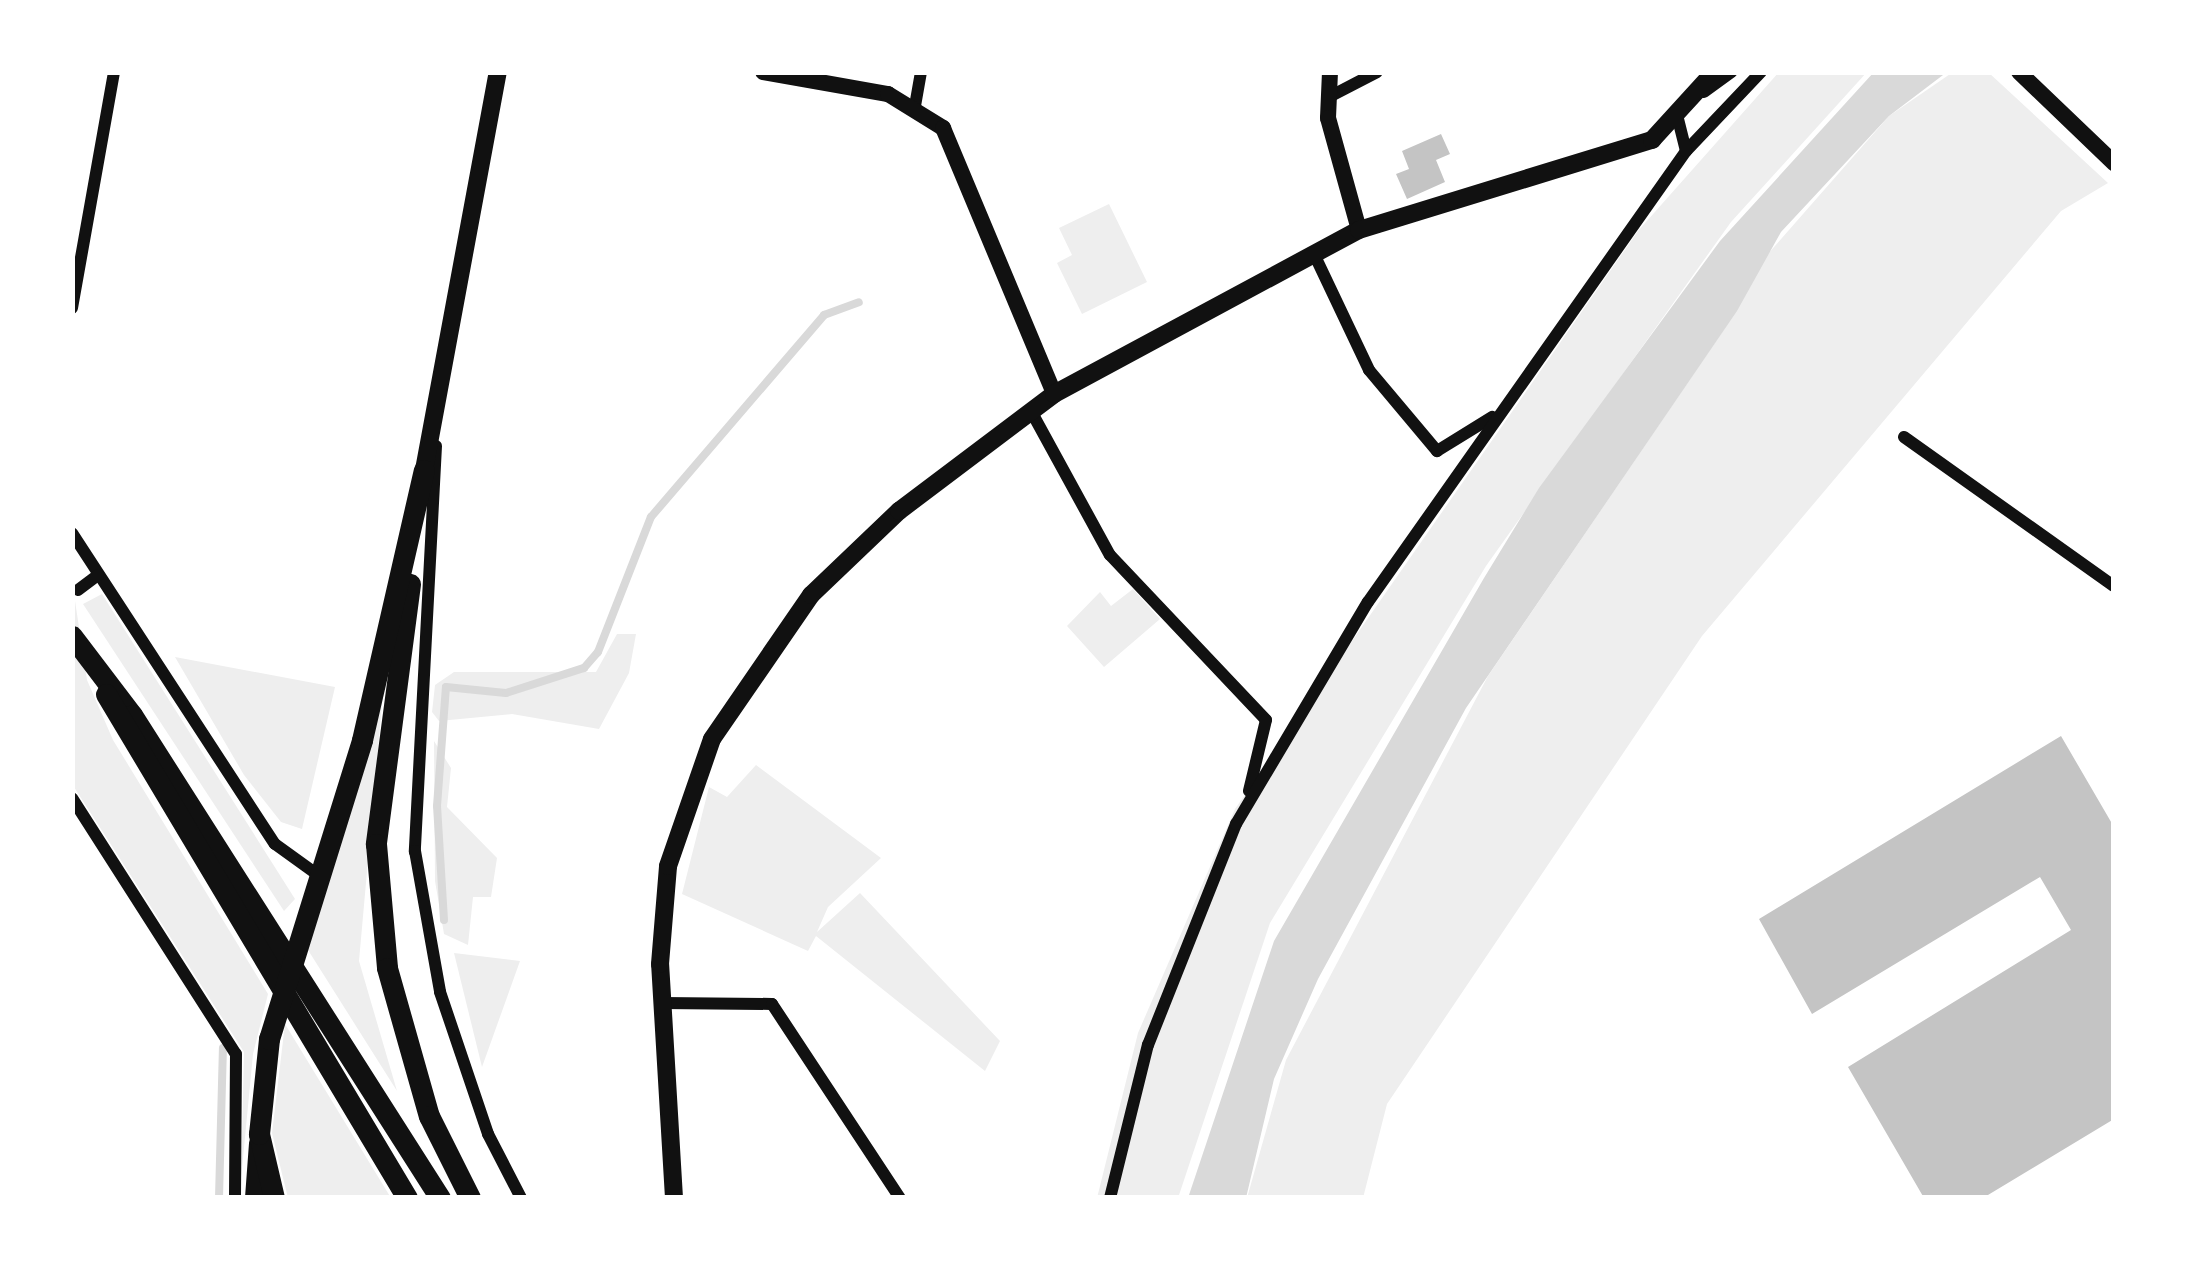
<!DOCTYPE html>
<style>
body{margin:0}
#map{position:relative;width:2186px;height:1270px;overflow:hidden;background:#fff;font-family:Mulish,sans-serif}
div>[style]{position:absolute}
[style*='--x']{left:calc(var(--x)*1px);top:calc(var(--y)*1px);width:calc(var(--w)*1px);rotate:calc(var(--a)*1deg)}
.green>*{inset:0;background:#eee}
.water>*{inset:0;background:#d9d9d9}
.stream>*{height:8px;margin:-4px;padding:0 4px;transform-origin:4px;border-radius:4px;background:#d9d9d9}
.building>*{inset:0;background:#c4c4c4}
.minor>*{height:12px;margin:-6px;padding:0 6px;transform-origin:6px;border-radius:6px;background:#111}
.tertiary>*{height:16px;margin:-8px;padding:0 8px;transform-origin:8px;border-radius:8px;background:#111}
.secondary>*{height:18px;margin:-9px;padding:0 9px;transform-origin:9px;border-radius:9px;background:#111}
.trunk>*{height:21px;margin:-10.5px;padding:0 10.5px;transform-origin:10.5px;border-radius:10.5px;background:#111}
span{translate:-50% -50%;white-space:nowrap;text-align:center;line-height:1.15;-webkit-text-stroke:10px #fff;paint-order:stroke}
.frame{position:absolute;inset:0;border:75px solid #fff;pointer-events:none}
</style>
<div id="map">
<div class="green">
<div style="clip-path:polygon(1779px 72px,1867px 72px,1731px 222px,1486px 566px,1270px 923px,1178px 1198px,1097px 1198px,1138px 1033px,1235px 809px,1638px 231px)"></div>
<div style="clip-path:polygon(1953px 72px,1988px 72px,2108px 183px,2061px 211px,1702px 636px,1387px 1104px,1363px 1198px,1247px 1198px,1286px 1060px,1488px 676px,1725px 328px,1738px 288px,1889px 116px)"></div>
<div style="clip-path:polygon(1109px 204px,1147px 282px,1082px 314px,1057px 263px,1072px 255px,1059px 228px)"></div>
<div style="clip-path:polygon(72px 581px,87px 680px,113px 740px,268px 994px,253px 1054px,241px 1179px,244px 1052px,72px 784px)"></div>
<div style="clip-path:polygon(1133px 589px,1160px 619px,1104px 667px,1067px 626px,1100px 592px,1111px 606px)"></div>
<div style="clip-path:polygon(102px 594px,295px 899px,284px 911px,83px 604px)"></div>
<div style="clip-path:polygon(617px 634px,636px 634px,629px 673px,599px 729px,512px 714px,439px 721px,432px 712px,435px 685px,454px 672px,596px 672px)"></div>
<div style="clip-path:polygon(175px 657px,335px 687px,302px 829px,281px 822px,244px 775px)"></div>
<div style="clip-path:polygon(383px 693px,359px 961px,397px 1091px,308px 950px)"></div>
<div style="clip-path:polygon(434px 741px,451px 768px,447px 807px,497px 858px,491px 897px,473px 897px,468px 945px,444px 934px,435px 881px)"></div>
<div style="clip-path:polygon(756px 765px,881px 858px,828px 907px,817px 932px,860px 893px,1000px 1041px,985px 1071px,816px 936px,808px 951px,682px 894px,709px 787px,727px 797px)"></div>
<div style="clip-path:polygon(454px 953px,520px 961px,482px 1067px)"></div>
<div style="clip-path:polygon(285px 1024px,391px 1198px,288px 1198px,272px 1133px)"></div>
</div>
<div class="water">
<div style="clip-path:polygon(1874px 72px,1947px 72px,1889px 116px,1781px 232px,1737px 311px,1466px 708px,1318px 979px,1274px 1079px,1246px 1198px,1188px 1198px,1274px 941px,1484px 578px,1539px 488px,1720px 241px)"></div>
</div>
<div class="stream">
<div style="--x:444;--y:920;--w:114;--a:-93.5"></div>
<div style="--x:437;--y:806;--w:119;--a:-85.7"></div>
<div style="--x:446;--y:687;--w:60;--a:5.7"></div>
<div style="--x:506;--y:693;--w:82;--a:-17.8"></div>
<div style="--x:584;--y:668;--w:21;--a:-49"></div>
<div style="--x:598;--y:652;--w:145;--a:-68.6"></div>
<div style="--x:651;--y:517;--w:266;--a:-49.4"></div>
<div style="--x:824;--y:315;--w:37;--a:-20"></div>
<div style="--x:219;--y:1198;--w:150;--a:-88.5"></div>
</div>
<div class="building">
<div style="clip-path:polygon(1441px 134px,1450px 154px,1436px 160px,1445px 182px,1407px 199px,1396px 174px,1409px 169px,1402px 151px)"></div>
<div style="clip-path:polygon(2061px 736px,2114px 827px,2114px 1119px,1983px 1198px,1924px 1198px,1848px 1067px,2071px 930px,2040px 877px,1812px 1014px,1759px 919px)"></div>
</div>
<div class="minor">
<div style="--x:1704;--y:92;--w:34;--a:-36"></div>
<div style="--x:1329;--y:97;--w:54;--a:-27.5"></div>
<div style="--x:915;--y:106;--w:35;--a:-80"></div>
<div style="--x:1686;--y:151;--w:109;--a:-46.5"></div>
<div style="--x:1314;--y:254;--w:128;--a:64.6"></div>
<div style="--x:1369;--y:370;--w:106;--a:50"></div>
<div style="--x:1437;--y:451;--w:65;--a:-31.7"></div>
<div style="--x:72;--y:308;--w:240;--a:-79.9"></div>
<div style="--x:1031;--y:411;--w:164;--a:61.3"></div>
<div style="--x:1110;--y:555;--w:227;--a:46.6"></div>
<div style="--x:1266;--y:720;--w:73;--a:103.5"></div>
<div style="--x:1904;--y:437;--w:257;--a:35.4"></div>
<div style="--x:436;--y:446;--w:406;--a:93"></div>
<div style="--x:415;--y:851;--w:143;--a:79.9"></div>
<div style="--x:440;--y:992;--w:150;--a:71.3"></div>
<div style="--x:488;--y:1134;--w:72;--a:62.7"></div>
<div style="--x:72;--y:533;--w:371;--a:56.9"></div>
<div style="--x:275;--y:844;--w:53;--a:35.8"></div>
<div style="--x:78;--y:590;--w:25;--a:-37"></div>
<div style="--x:72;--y:798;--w:304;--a:57.4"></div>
<div style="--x:236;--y:1054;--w:144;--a:90.4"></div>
<div style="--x:662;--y:1003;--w:110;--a:0.5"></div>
<div style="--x:772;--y:1004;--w:232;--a:56.6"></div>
<div style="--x:1110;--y:1198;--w:158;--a:-76.1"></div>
<div style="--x:1148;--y:1045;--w:238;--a:-68.3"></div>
<div style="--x:1236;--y:824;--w:258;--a:-59.3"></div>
<div style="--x:1368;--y:602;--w:552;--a:-54.81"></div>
<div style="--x:1686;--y:151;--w:33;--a:-104"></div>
</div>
<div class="tertiary">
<div style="--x:763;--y:72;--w:127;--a:10"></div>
<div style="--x:888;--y:94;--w:65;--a:31.7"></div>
<div style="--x:943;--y:128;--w:288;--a:67.3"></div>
<div style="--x:1330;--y:72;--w:46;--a:92.5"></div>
<div style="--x:1328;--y:118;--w:116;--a:74.5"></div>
<div style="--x:2019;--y:72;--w:132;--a:43.8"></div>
</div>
<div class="secondary">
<div style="--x:424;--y:470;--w:405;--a:-79.5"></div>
<div style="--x:254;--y:1198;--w:55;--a:-85.8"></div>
<div style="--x:674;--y:1198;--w:234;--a:-93.4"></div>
<div style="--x:660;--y:964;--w:98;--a:-85.3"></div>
<div style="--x:668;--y:866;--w:134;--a:-70.9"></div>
<div style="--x:712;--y:739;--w:175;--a:-55.5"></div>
<div style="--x:811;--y:595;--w:122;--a:-43.7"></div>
<div style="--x:899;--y:511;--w:194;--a:-37"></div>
<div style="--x:1054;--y:394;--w:346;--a:-28.3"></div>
<div style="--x:1359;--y:230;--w:307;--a:-17.1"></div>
<div style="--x:1652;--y:140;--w:92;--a:-47.6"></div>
</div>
<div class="trunk">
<div style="--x:410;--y:584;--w:262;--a:97.5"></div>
<div style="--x:376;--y:844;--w:124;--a:84.9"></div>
<div style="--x:387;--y:968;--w:154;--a:74.2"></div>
<div style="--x:429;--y:1116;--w:92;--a:63.4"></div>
<div style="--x:72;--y:636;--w:99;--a:52.8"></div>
<div style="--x:132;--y:715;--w:573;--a:57.48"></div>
<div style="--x:106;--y:694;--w:587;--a:59.15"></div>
<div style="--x:274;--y:1198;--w:66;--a:-103.2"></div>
<div style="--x:259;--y:1134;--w:96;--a:-84"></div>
<div style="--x:269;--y:1039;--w:313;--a:-72.7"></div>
<div style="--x:362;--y:740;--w:277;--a:-77.1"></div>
</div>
<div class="frame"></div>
</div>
